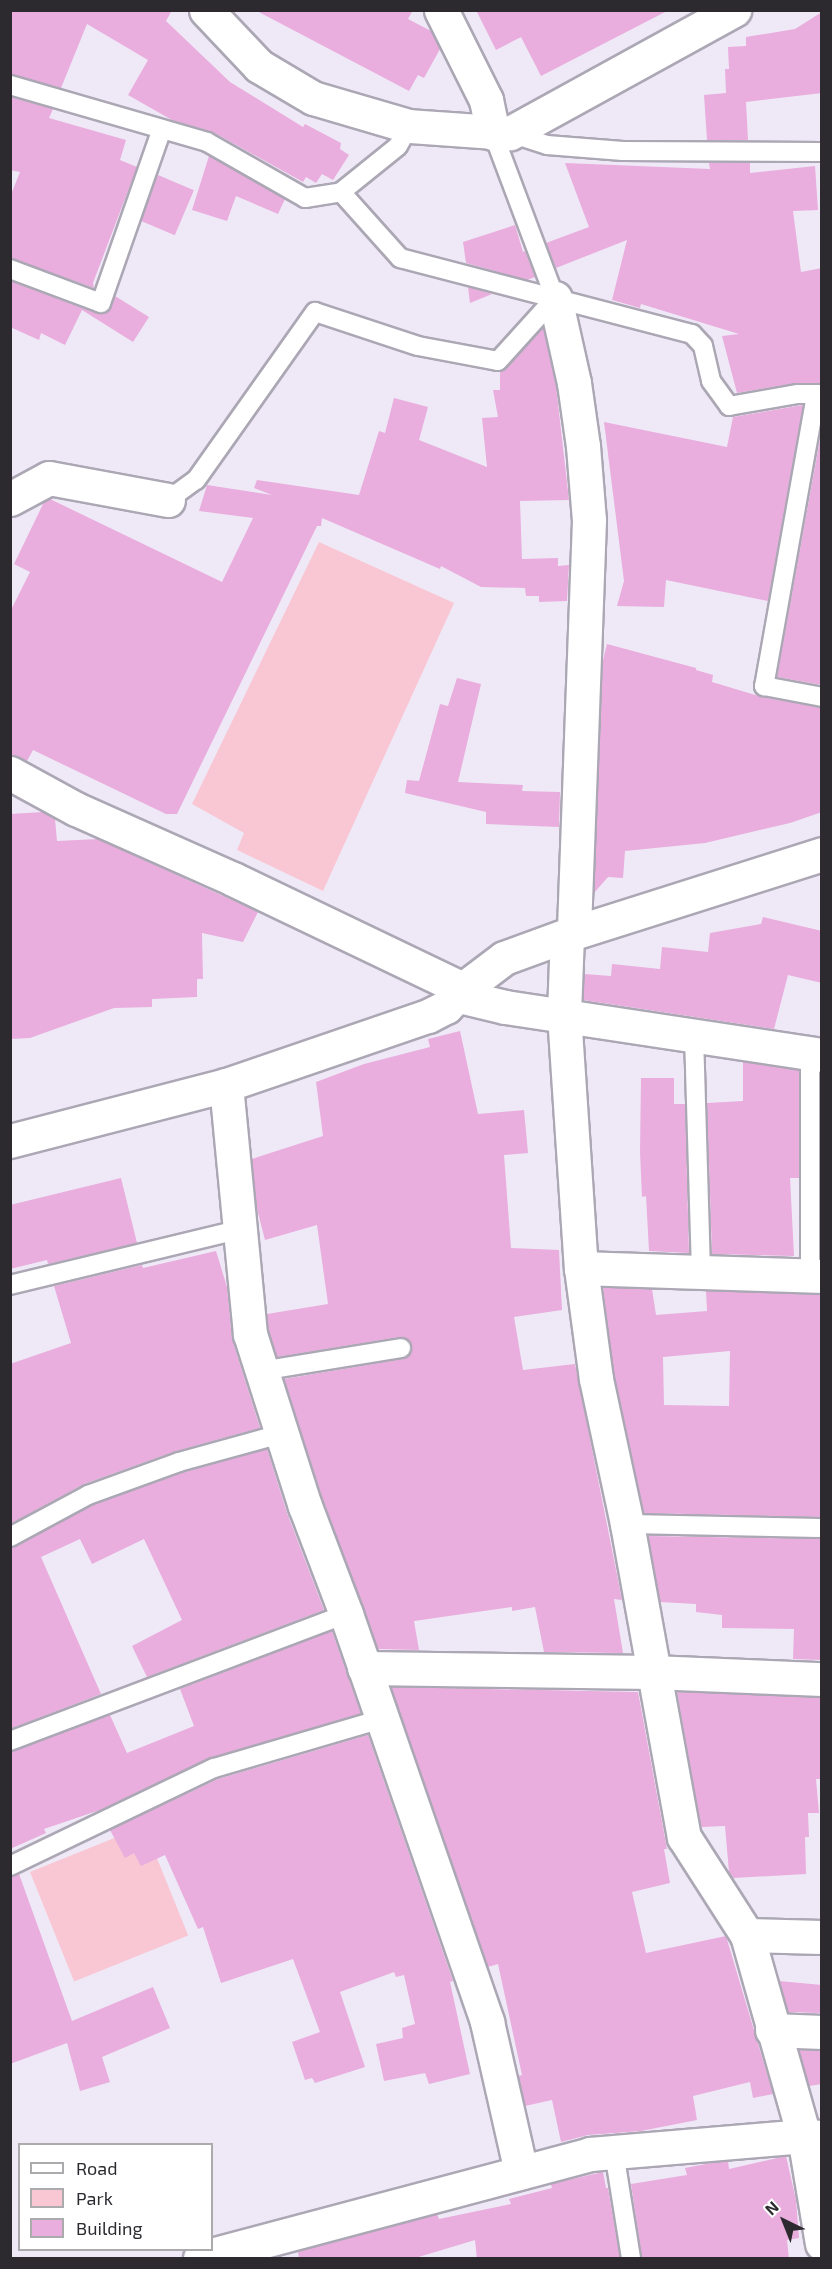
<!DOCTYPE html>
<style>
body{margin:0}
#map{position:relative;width:832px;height:2269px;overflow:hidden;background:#efe9f7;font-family:"Exo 2",sans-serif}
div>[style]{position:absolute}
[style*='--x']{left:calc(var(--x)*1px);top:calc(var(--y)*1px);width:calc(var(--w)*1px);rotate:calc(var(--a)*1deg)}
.green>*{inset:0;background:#f9c7d3;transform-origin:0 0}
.building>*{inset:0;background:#e9adde;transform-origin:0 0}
.roads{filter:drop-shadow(2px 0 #aca7b4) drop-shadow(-2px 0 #aca7b4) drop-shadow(0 2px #aca7b4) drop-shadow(0 -2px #aca7b4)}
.lane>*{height:18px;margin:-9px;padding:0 9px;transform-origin:9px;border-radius:9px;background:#fff}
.street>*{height:33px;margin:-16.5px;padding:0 16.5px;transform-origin:16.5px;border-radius:16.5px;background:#fff}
.secondary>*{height:33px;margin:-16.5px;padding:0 16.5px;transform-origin:16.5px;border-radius:16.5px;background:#fff}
span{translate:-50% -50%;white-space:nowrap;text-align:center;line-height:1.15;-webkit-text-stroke:6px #fff;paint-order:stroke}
.frame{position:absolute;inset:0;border:12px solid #2c2a2f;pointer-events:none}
.legend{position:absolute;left:18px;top:2143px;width:195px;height:108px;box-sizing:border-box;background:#fff;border:2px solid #abaaac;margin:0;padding:8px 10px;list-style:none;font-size:18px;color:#2c2a2f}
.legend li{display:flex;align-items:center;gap:12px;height:30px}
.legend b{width:30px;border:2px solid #abaaac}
.north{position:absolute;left:754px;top:2191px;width:60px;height:60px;-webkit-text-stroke:4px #fff;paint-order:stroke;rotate:317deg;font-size:16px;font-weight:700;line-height:24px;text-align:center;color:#2c2a2f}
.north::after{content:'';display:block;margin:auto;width:21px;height:27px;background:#2c2a2f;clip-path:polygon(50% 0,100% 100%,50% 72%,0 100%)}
</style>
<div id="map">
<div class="green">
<div style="clip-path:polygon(319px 542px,454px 603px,323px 891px,237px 850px,244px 833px,192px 804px)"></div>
<div style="left:144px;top:1826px;width:118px;height:123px;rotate:68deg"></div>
</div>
<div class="building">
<div style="clip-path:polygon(10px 10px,172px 10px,166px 21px,230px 82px,303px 127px,305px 124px,341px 143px,340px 149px,349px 155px,333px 180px,322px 174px,316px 183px,306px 177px,303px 182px,213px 132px,172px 120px,128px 95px,148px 60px,87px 24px,61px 88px,10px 74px)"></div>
<div style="clip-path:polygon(255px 10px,413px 10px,408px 19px,431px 31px,440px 49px,424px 78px,418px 75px,409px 91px)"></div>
<div style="clip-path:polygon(476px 10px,669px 10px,541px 76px,521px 37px,496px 50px)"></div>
<div style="clip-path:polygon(822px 12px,822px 93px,746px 102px,748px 140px,707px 140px,704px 95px,726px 93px,725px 69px,729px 69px,728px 47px,746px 46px,746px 37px,795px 29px)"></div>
<div style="clip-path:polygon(10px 97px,53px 109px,49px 118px,126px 140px,120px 160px,137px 167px,93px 283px,94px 288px,10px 258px,10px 197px,20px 172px,10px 170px)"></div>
<div style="clip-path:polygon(209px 156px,285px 199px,278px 214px,236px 196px,227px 221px,192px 210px)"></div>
<div style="clip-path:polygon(565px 163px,710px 169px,709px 163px,750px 163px,750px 173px,815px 166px,818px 210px,793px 211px,801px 272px,822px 268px,822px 383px,796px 383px,737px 393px,722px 336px,739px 334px,641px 304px,640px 308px,612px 300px,627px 240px,556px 268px,546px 243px,589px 227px)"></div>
<div style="left:158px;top:175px;width:39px;height:49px;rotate:23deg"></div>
<div style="clip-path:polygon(515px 225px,523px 252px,525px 251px,535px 277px,527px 280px,466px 263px,463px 242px)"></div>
<div style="clip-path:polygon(10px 281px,98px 314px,109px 311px,115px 296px,149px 317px,133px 342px,82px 310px,65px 345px,41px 333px,39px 340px,10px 327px)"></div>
<div style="clip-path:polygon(468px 287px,492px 294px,470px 303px)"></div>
<div style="clip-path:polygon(543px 328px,556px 386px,569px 500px,520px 501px,522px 559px,558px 558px,558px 566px,569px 565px,567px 601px,539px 602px,539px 596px,526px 596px,525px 588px,481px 587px,441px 566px,440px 569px,322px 518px,321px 526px,317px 526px,177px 814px,166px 814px,33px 750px,27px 761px,10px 754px,10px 612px,30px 572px,14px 564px,44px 502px,50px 499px,222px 582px,253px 518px,199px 511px,207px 485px,272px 495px,254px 488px,257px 480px,359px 495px,379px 431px,385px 433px,394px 398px,428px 407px,419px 440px,487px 467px,482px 418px,498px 417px,493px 390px,500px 390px,500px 372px,506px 369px)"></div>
<div style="clip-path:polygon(803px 405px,768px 601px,666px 580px,664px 607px,617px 606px,624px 581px,604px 422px,727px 447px,733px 417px)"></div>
<div style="clip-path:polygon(822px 428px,822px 685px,777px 677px)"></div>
<div style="clip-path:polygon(607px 644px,696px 668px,696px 670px,713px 675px,712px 682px,762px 697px,822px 708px,822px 812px,790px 823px,705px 843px,625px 851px,623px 878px,608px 877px,594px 893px,603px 660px)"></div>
<div style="clip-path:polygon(457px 678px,481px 684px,458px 782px,523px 785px,522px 791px,560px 792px,559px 827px,486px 824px,486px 812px,405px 793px,407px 780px,419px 781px,440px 704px,448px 706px)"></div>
<div style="clip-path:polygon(43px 812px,55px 819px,57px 841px,98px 839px,258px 912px,243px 942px,202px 933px,203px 979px,197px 979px,197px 997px,152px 999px,152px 1007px,114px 1008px,30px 1038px,10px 1039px,10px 814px)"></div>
<div style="clip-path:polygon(763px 917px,822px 931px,822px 983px,788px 975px,774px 1029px,583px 1000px,584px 974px,611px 976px,612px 964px,660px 969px,662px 947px,708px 952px,710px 933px,761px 924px)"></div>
<div style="clip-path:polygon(460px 1031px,478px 1114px,524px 1110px,528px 1153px,504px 1155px,511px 1248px,559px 1250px,562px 1310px,514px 1317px,523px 1370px,575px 1364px,622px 1600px,614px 1599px,623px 1653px,544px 1652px,535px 1607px,512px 1611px,512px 1607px,414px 1621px,419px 1650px,378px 1649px,323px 1500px,284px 1379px,403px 1359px,411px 1352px,412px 1346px,405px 1338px,399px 1337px,277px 1357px,268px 1330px,267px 1314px,328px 1304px,317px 1225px,265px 1240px,257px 1209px,252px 1159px,323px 1136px,316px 1082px,364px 1064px,430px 1047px,428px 1039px)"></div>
<div style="clip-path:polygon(743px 1062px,799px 1070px,799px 1178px,790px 1178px,794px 1256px,712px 1254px,707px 1103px,743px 1101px)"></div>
<div style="clip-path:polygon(641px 1078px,674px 1078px,674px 1104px,685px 1104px,689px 1253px,649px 1251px,646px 1196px,642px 1197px,640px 1152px)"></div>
<div style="clip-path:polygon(121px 1178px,137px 1243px,48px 1264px,47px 1260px,10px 1269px,10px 1205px)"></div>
<div style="clip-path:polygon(216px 1251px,227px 1287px,232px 1339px,260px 1428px,176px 1451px,84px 1484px,10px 1524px,10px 1364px,71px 1343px,54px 1286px,142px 1265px,143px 1268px)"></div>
<div style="clip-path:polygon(evenodd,603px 1287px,652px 1289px,656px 1315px,707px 1311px,706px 1291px,822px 1295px,822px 1517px,644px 1513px,614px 1376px,603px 1287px,730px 1351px,729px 1406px,664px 1405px,663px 1357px,730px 1351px)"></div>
<div style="clip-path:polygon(267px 1449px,287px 1513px,324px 1610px,147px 1677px,132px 1646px,182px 1620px,144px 1539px,92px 1564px,80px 1539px,41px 1557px,101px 1694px,10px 1729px,10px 1548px,93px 1505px,182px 1473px)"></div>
<div style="clip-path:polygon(648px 1536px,822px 1539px,822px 1660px,793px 1659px,794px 1629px,722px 1628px,722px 1615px,696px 1612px,696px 1604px,660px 1602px)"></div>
<div style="clip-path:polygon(332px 1631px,361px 1714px,209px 1758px,100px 1810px,44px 1829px,46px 1833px,10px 1849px,10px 1752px,110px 1715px,127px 1753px,194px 1726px,180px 1689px)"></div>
<div style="clip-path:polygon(391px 1687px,638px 1692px,667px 1849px,664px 1849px,670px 1883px,632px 1892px,646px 1953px,726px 1936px,773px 2094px,753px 2098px,750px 2082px,693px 2096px,697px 2120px,641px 2131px,588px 2135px,561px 2142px,552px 2100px,525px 2106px,518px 2076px,522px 2075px,498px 1964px,488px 1967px)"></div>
<div style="clip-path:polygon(677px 1692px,822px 1698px,822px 1779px,816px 1779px,819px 1813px,808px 1813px,809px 1837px,805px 1837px,806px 1874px,733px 1878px,729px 1872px,725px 1826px,701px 1827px)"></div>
<div style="clip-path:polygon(368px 1735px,453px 1981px,450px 1982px,470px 2074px,429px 2084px,425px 2073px,384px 2081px,376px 2044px,403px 2038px,402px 2028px,415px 2024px,404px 1975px,396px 1977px,394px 1972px,340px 1992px,365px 2067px,315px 2083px,312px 2078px,305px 2080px,292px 2042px,320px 2032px,293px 1959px,221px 1983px,203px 1927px,198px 1929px,165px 1855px,141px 1866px,134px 1853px,125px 1858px,110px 1830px,218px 1779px)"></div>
<div style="clip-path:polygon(19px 1874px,72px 2021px,153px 1987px,170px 2028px,102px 2057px,110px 2082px,80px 2091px,67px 2043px,10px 2064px,10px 1877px)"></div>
<div style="clip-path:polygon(779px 1981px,822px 1985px,820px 2013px,788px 2012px)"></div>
<div style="clip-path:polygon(799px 2050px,822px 2051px,822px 2084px,809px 2086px)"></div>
<div style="clip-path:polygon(786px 2156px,796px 2200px,799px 2238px,787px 2240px,789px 2259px,642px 2259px,631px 2184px,687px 2175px,685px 2168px,716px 2162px,728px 2161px,729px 2169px)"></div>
<div style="clip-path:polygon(603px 2172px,606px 2188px,608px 2188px,620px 2259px,477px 2259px,475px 2240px,412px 2259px,299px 2259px,298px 2252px,316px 2246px,437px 2214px,439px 2219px,511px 2204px,509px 2199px,552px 2188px,551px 2184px)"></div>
</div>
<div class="roads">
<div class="lane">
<div style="--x:10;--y:85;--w:205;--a:16.1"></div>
<div style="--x:207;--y:142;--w:113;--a:29.7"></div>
<div style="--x:305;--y:198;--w:36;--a:-9"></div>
<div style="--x:341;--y:192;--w:73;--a:-38.9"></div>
<div style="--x:398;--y:146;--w:23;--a:-61"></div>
<div style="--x:510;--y:133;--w:39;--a:18"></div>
<div style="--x:547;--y:145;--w:76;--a:4.5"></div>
<div style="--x:623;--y:151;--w:199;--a:0.3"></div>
<div style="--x:341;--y:192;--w:89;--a:48.2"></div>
<div style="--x:400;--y:258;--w:302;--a:14.6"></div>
<div style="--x:692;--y:334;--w:16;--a:47"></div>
<div style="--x:703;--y:346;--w:36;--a:77"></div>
<div style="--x:711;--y:381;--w:31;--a:54"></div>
<div style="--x:729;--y:406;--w:70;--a:-9.9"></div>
<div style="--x:798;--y:394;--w:24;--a:0"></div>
<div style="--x:10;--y:269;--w:97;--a:20.5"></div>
<div style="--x:101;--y:303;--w:184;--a:-70.7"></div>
<div style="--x:816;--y:395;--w:296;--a:100.1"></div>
<div style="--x:764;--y:686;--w:59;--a:10.7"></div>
<div style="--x:168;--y:500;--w:34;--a:-36"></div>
<div style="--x:196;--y:480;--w:206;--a:-54.7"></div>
<div style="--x:315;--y:312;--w:108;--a:18.3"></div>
<div style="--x:418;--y:346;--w:81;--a:10.6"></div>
<div style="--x:498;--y:361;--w:85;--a:-47.9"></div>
<div style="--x:555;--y:298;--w:176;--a:-110.6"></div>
<div style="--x:694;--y:1035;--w:236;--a:88.3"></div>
<div style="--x:810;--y:1276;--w:223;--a:-90"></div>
<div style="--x:10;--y:1285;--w:238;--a:-13.6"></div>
<div style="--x:261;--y:1371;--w:142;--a:-9.3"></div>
<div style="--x:627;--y:1524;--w:195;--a:1.2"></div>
<div style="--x:10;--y:1537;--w:89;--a:-28.3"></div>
<div style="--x:88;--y:1495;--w:97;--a:-19.9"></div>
<div style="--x:179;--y:1462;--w:106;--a:-15.4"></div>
<div style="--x:10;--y:1741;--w:359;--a:-20.7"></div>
<div style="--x:10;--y:1866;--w:226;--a:-25.7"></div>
<div style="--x:214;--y:1768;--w:175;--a:-16.3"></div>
<div style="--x:614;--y:2152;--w:107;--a:80.9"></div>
</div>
<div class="street">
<div style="--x:441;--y:10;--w:101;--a:63.4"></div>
<div style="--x:486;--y:100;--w:34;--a:78"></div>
<div style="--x:555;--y:298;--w:87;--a:77.4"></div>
<div style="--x:574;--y:383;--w:64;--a:81.9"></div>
<div style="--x:583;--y:446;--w:74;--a:85.4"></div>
<div style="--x:589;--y:520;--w:413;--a:92.1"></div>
<div style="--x:10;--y:499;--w:44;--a:-28.3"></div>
<div style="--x:49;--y:478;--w:121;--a:10.5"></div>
<div style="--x:10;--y:773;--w:75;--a:28.6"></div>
<div style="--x:76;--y:809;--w:172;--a:24"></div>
<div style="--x:233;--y:879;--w:255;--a:25.6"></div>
<div style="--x:567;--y:935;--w:79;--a:92.2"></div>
<div style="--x:564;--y:1014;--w:255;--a:86.2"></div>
<div style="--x:581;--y:1268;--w:112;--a:82.3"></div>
<div style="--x:596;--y:1379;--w:148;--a:77.9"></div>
<div style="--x:627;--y:1524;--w:318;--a:79.7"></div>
<div style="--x:684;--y:1837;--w:117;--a:57.3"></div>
<div style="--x:747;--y:1935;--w:209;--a:74.2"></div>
<div style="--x:804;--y:2136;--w:109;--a:80.5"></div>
<div style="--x:459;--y:996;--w:47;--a:13.4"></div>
<div style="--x:505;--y:1007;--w:321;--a:8.6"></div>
<div style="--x:226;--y:1085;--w:250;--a:84.5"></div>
<div style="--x:250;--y:1334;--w:181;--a:72.3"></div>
<div style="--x:305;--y:1506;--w:116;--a:69.2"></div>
<div style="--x:346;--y:1614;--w:432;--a:70.9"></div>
<div style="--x:487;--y:2022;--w:154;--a:77.2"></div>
<div style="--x:581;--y:1268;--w:241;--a:1.9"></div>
<div style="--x:364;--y:1668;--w:288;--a:0.8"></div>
<div style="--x:652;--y:1672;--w:170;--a:2.4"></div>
<div style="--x:747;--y:1935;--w:75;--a:1.5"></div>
<div style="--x:772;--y:2030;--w:50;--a:2.3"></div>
<div style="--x:200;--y:2258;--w:404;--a:-14.9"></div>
<div style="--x:590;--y:2154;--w:215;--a:-4.8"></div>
<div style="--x:804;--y:2136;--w:18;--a:3"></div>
</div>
<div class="secondary">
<div style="--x:206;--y:10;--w:77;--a:46.6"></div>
<div style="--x:259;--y:66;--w:63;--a:30.7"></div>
<div style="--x:313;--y:98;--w:100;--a:16.3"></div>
<div style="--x:409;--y:126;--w:101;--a:4"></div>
<div style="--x:510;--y:133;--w:256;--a:-28.8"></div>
<div style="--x:10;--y:1141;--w:223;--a:-14.5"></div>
<div style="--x:226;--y:1085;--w:213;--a:-18.9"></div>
<div style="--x:428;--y:1016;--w:20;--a:-27"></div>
<div style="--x:446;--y:1007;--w:25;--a:-47"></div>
<div style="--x:463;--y:989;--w:51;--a:-37.1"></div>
<div style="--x:504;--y:958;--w:67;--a:-20.1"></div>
<div style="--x:567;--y:935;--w:268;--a:-17.6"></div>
</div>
</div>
<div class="frame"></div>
<ul class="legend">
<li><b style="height:8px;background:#fff"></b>Road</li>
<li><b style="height:16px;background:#f9c7d3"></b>Park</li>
<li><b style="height:16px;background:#e9adde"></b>Building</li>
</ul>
<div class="north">N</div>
</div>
